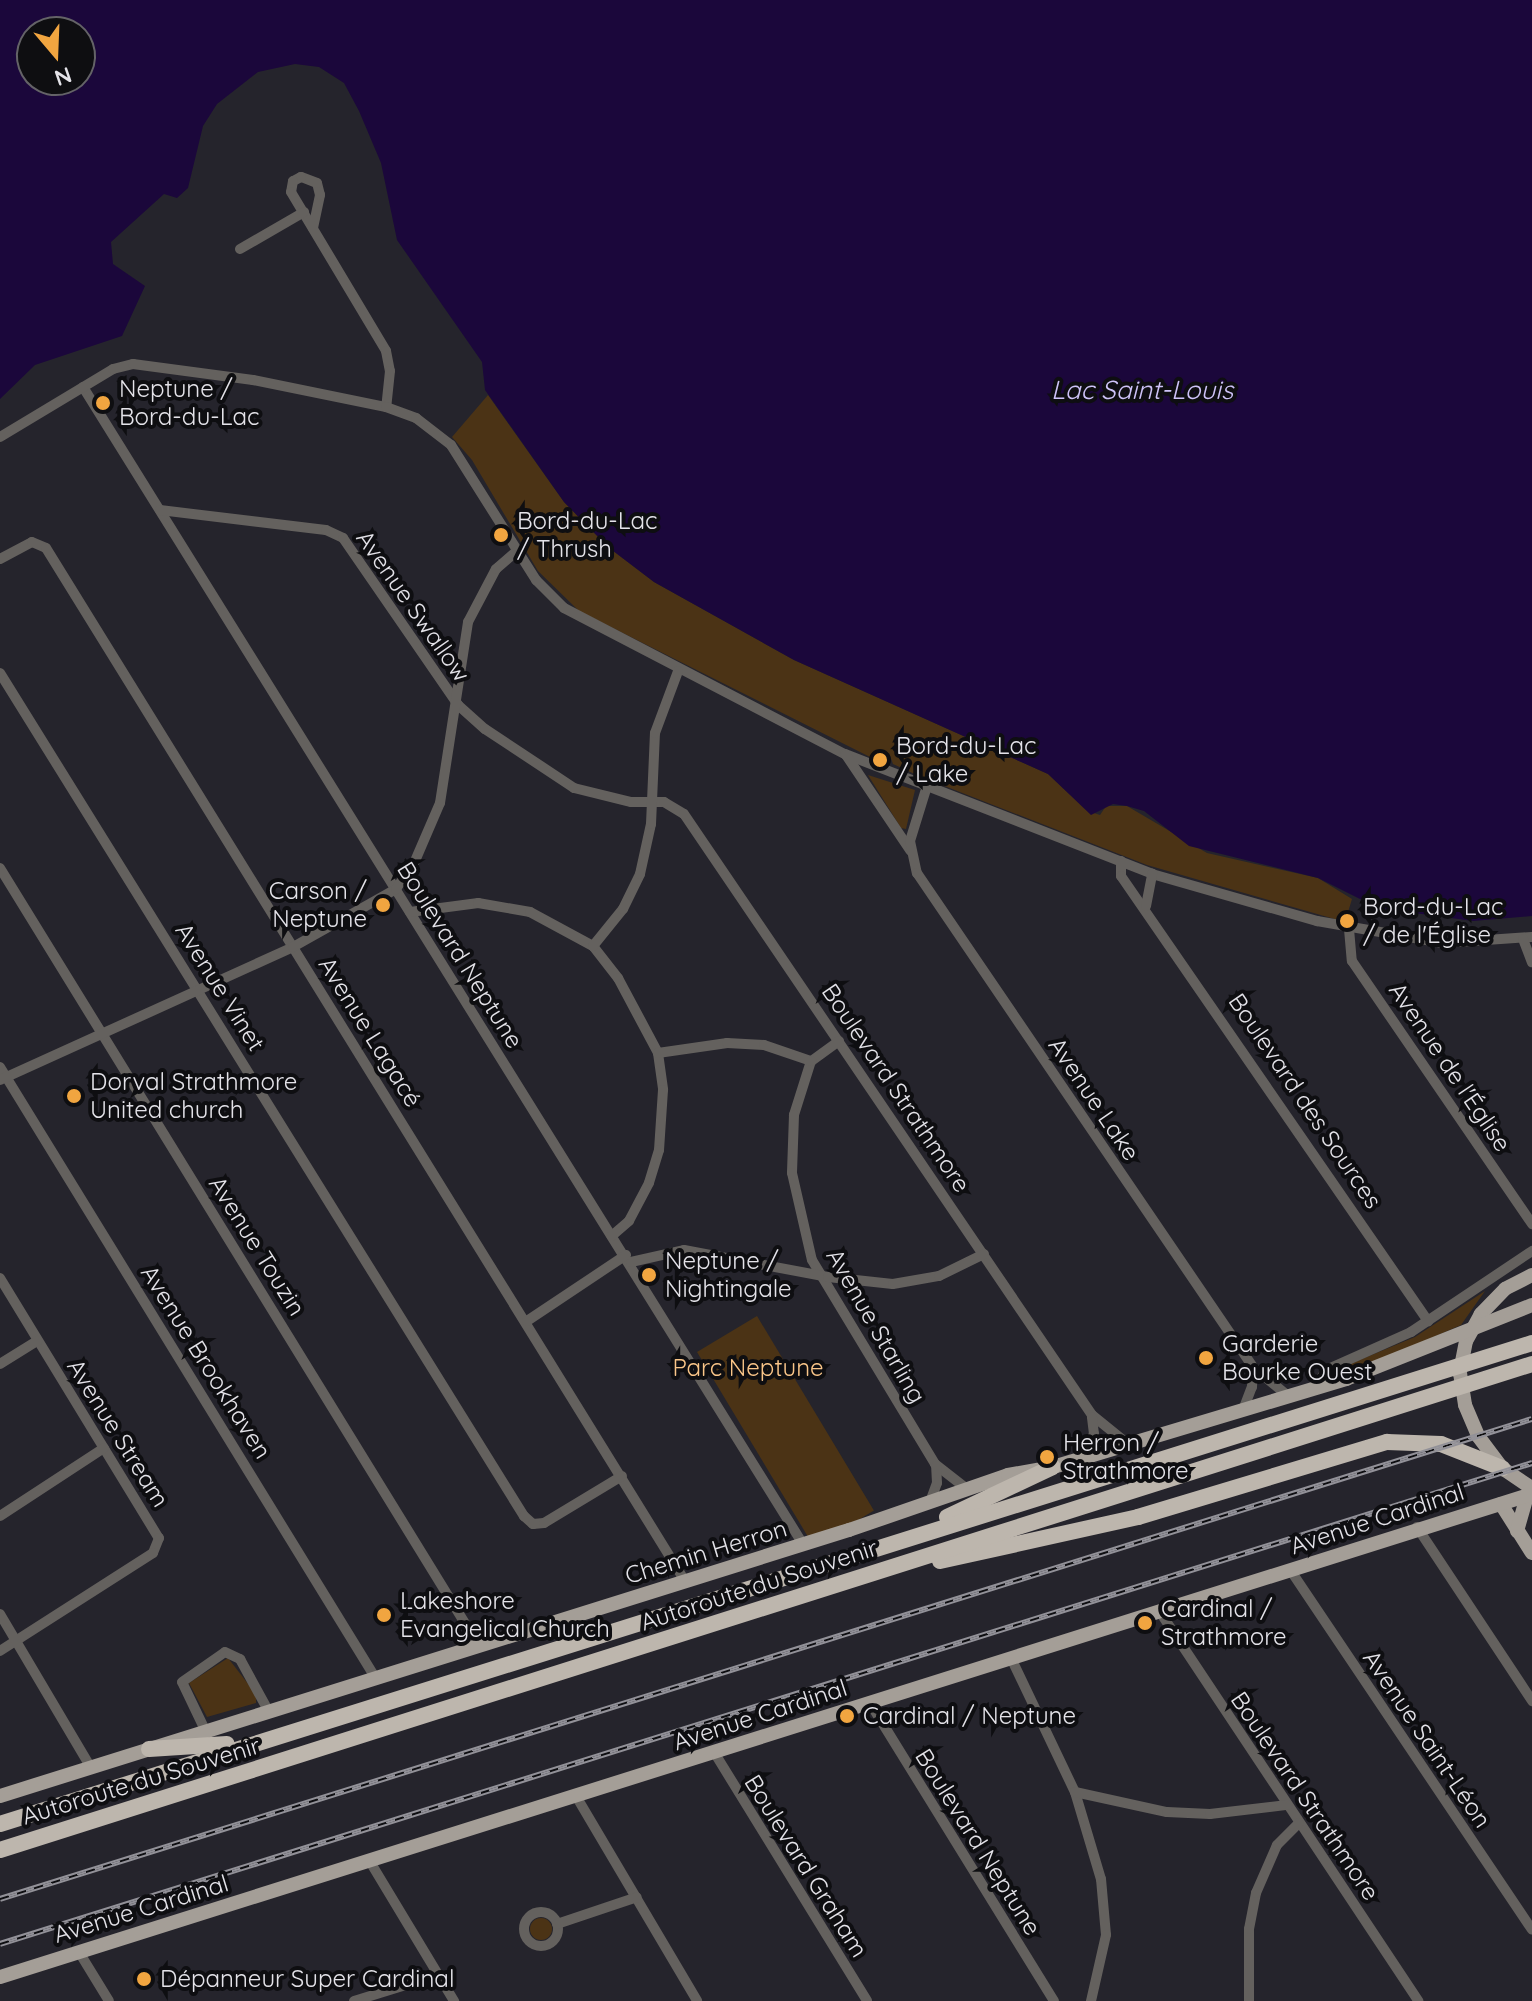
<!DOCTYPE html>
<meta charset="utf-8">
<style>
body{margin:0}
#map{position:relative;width:1532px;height:2001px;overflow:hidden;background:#25242c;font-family:Quicksand,sans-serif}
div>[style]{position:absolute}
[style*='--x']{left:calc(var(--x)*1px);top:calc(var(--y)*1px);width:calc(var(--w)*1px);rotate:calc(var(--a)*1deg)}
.green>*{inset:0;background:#4b3315;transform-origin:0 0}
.round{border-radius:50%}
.water>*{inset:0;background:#1b073b}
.minor>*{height:10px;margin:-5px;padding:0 5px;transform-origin:5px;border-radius:5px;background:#64615e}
.minor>.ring{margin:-5px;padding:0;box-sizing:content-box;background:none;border:10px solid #64615e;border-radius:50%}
.major>*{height:14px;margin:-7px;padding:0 7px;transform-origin:7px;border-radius:7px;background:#a49e97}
.highway>*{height:16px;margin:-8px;padding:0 8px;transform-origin:8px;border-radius:8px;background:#bdb6ad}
.rail>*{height:6px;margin-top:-3px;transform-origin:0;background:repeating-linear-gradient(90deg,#0e0e11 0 9px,#929198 0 18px);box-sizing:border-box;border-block:2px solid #929198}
.dots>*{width:22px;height:22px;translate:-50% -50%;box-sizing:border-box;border:4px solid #0e0e11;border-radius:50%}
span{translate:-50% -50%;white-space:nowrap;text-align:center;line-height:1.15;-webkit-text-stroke:8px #0e0e11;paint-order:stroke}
.poi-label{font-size:24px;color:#e4e3e9}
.left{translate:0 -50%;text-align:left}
.right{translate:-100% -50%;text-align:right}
.street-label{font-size:24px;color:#e4e3e9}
.park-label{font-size:24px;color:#fac689}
.water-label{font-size:26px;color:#cec3f8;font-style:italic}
.north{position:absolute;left:16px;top:16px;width:80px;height:80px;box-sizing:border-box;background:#0e0e11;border:2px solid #646367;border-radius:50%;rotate:161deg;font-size:22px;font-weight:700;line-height:32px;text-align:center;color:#e4e3e9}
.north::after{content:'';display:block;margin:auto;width:28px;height:36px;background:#f1a540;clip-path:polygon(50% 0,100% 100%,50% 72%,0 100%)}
</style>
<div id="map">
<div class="green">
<div style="clip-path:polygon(488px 395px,564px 502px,608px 547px,654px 582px,794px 660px,1048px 774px,1088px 811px,1100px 815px,1106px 806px,1127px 806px,1207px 853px,1318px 878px,1352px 899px,1345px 922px,1147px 865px,919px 776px,893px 764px,889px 753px,870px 757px,579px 611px,538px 571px,472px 460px,452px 437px)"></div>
<div style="clip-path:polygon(868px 775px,915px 790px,906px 829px,901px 828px)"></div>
<div style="clip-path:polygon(1485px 1291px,1461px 1325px,1383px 1359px,1333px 1371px,1415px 1337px)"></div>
<div style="left:757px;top:1316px;width:227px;height:70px;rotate:59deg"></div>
<div style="clip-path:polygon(228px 1658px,256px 1694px,256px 1703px,207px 1717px,189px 1683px)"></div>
<div class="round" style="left:530px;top:1918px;width:22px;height:22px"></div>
</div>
<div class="water">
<div style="clip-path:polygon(evenodd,0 0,1532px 0,1532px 916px,1473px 921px,1378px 908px,1318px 878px,1189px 846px,1144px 811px,1127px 806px,1113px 804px,1091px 815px,1048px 774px,794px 660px,654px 582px,608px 547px,564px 502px,485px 390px,482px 362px,397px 240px,381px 163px,359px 111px,344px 83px,319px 67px,295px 64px,258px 72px,217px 104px,203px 126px,188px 188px,177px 198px,164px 194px,111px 242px,113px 264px,145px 286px,122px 336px,35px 365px,0 399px,0 0,80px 32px,80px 80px,32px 80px,32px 32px,80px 32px)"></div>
</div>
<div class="minor">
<div style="--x:313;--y:228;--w:34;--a:-78"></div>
<div style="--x:320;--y:195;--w:12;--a:-104"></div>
<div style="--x:317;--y:183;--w:17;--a:-159"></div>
<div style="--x:301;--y:177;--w:9;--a:153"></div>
<div style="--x:293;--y:181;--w:11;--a:100"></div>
<div style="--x:291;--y:192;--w:185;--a:59.1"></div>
<div style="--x:386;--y:351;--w:20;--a:79"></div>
<div style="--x:390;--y:371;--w:36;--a:96"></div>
<div style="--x:240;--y:249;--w:74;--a:-30"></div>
<div style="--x:83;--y:387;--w:1363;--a:58.11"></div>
<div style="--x:0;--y:437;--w:132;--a:-31"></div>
<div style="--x:113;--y:369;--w:21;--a:-14"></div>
<div style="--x:133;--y:364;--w:121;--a:7.6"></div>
<div style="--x:253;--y:380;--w:136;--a:11.5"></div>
<div style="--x:386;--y:407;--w:32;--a:20"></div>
<div style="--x:416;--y:418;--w:44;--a:37.6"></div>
<div style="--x:451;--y:445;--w:160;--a:57.8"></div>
<div style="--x:536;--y:580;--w:40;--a:45"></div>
<div style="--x:564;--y:608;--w:317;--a:27.5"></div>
<div style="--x:845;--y:754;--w:330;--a:21.3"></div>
<div style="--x:1152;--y:874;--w:172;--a:15.9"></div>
<div style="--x:1317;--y:921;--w:128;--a:9.9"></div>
<div style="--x:1443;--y:943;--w:89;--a:-3.9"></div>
<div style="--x:160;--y:510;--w:167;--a:6.9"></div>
<div style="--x:326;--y:530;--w:19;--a:25"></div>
<div style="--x:343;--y:538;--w:203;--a:55.4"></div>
<div style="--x:458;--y:705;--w:36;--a:42"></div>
<div style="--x:485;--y:729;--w:107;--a:33.5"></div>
<div style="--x:574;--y:788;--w:59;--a:13.8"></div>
<div style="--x:631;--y:802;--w:33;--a:0"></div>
<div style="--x:664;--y:802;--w:23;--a:31"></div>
<div style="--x:684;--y:814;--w:726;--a:55.83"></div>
<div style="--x:1092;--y:1415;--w:46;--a:38.9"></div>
<div style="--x:0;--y:559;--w:36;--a:-28"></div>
<div style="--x:32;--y:542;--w:15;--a:23"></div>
<div style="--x:46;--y:548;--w:1215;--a:58.26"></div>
<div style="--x:0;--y:673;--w:993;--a:58.14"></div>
<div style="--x:524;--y:1516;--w:12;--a:42"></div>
<div style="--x:533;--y:1524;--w:11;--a:-5"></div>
<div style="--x:544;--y:1523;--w:91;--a:-31.1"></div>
<div style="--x:846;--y:755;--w:115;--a:56"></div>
<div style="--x:927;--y:786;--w:58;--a:107.2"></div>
<div style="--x:910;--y:841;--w:33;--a:78"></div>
<div style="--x:917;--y:873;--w:597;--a:55.78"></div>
<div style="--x:1253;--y:1367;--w:45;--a:39.6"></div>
<div style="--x:1121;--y:861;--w:15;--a:90"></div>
<div style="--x:1121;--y:876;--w:541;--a:55.4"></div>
<div style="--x:0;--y:868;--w:914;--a:58.38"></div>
<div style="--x:1146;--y:906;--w:33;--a:-79"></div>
<div style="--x:410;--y:912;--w:69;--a:-7.5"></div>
<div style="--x:478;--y:903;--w:53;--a:9.8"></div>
<div style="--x:530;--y:912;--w:72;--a:28.4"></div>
<div style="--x:593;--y:946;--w:41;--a:52"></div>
<div style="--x:618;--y:978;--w:85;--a:61.9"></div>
<div style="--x:658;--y:1053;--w:37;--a:82"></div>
<div style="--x:663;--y:1090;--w:60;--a:93.8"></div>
<div style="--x:659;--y:1150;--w:34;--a:107"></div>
<div style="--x:649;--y:1183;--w:43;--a:117.8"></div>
<div style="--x:629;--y:1221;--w:23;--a:139"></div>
<div style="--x:1349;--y:929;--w:32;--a:85"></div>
<div style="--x:1352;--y:961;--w:319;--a:55.6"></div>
<div style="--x:1523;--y:939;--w:25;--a:69"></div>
<div style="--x:593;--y:946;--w:48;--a:-51"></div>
<div style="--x:623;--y:909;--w:39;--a:-64"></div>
<div style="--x:640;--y:874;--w:51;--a:-77.6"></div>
<div style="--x:651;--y:824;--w:91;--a:-87.5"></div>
<div style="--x:655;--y:733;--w:66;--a:-69.6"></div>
<div style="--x:839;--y:1041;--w:34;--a:144"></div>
<div style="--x:811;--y:1061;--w:57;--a:107.5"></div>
<div style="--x:794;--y:1115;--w:58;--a:92"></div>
<div style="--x:792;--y:1173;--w:89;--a:77.1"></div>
<div style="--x:812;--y:1260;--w:238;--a:58.9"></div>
<div style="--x:935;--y:1464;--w:41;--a:38"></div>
<div style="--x:658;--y:1053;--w:70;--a:-8.2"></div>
<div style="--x:727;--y:1043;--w:37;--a:3"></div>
<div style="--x:764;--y:1045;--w:50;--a:18.8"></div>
<div style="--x:0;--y:1067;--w:718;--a:58.43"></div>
<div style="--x:0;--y:1080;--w:322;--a:-24.4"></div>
<div style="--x:293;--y:947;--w:118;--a:-29.4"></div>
<div style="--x:396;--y:889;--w:34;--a:-56"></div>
<div style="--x:415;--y:861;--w:63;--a:-66.7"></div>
<div style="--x:440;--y:803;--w:183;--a:-81.2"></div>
<div style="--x:468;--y:622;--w:60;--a:-62.2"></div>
<div style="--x:496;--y:569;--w:29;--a:-41"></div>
<div style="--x:631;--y:1262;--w:54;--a:-12.8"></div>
<div style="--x:684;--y:1250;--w:147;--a:10.6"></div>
<div style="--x:828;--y:1277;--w:65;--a:6.1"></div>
<div style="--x:893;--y:1284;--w:47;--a:-9.9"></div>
<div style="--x:939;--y:1276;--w:50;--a:-26.1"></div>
<div style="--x:0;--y:1278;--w:305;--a:58.6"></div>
<div style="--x:159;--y:1538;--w:16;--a:112"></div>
<div style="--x:153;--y:1553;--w:182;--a:147.4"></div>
<div style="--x:527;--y:1321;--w:119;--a:-33.7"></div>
<div style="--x:0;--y:1364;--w:44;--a:-31.9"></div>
<div style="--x:1313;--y:1388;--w:24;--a:-52"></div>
<div style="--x:1328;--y:1369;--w:91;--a:-24"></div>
<div style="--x:1411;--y:1332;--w:146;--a:-33.8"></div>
<div style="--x:1243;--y:1410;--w:25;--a:-69"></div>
<div style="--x:1252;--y:1387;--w:20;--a:-87"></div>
<div style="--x:1085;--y:1457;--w:25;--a:-69"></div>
<div style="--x:1094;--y:1434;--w:17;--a:-97"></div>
<div style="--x:930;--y:1502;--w:20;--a:-70"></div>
<div style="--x:937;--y:1483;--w:17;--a:-93"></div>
<div style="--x:0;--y:1516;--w:124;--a:-33.2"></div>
<div style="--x:1417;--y:1527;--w:209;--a:56.5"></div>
<div style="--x:1291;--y:1571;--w:432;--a:56.1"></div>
<div style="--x:1160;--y:1612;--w:467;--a:56.4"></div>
<div style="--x:0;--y:1614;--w:179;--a:59.4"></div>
<div style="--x:1011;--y:1658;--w:148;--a:64.5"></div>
<div style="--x:1075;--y:1792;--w:91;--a:73.4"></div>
<div style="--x:1101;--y:1879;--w:56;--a:84.9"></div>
<div style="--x:1106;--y:1935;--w:68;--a:102.8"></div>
<div style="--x:870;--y:1703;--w:350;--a:58.3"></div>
<div style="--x:206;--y:1732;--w:55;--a:-115.6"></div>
<div style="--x:182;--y:1682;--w:52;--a:-34.9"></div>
<div style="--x:225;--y:1652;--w:17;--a:25"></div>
<div style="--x:240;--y:1659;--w:60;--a:61.3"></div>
<div style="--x:714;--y:1752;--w:292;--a:58.4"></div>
<div style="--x:1075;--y:1792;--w:94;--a:12.3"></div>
<div style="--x:1167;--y:1812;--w:43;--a:2.7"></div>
<div style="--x:1210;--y:1814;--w:78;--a:-6.7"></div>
<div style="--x:576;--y:1796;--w:238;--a:59.4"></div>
<div style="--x:369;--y:1860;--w:165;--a:58.9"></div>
<div class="ring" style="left:524px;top:1912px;width:24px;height:24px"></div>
<div style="--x:557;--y:1924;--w:84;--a:-18.6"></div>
<div style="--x:79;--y:1952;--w:57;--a:58.5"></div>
<div style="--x:354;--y:2001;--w:88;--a:-17.2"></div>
<div style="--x:1249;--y:2001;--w:72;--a:-90"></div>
<div style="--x:1249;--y:1929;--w:37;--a:-79"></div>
<div style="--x:1256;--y:1893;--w:52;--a:-66.4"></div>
<div style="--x:1277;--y:1845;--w:31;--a:-45"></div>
</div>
<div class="major">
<div style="--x:1532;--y:1275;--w:30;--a:153"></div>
<div style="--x:1505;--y:1289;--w:35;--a:134"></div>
<div style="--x:1481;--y:1314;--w:31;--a:119"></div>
<div style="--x:1466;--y:1341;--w:33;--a:101"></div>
<div style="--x:1460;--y:1373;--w:32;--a:81"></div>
<div style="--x:1465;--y:1405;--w:34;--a:67"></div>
<div style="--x:1478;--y:1436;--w:40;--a:53"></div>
<div style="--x:1502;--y:1468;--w:36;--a:34"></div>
<div style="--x:1501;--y:1504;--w:58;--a:57.7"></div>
<div style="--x:1517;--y:1531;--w:36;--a:-74"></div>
<div style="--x:0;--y:1796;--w:890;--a:-17.4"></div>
<div style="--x:849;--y:1530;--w:168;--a:-19.1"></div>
<div style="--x:1008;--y:1475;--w:46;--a:-10.1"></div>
<div style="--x:1053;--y:1467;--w:306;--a:-16.7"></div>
<div style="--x:1346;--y:1379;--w:200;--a:-21.7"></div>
<div style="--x:0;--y:1977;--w:1606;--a:-17.5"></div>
</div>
<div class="highway">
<div style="--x:947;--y:1517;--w:117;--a:-25.3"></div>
<div style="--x:940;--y:1561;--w:203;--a:-12.5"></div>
<div style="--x:1138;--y:1517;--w:260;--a:-16.8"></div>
<div style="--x:1387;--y:1442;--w:54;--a:2.1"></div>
<div style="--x:1441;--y:1444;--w:66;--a:21.5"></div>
<div style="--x:149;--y:1749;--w:78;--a:-3.7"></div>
<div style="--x:0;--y:1824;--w:1606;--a:-17.43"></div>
<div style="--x:0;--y:1850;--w:1607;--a:-17.6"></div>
</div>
<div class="rail">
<div style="--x:0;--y:1899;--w:1605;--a:-17.4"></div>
<div style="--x:0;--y:1944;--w:1606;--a:-17.43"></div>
</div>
<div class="dots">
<div style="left:103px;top:403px;background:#f1a540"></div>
<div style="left:501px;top:535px;background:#f1a540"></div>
<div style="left:880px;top:760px;background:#f1a540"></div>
<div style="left:383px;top:905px;background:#f1a540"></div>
<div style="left:1347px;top:921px;background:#f1a540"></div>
<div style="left:74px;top:1096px;background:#f1a540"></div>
<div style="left:649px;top:1275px;background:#f1a540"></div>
<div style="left:1206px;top:1358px;background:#f1a540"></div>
<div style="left:1047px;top:1457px;background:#f1a540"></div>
<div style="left:384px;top:1615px;background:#f1a540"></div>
<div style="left:1145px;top:1623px;background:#f1a540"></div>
<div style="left:847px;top:1716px;background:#f1a540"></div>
<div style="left:144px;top:1979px;background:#f1a540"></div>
</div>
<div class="poi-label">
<span class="left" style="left:119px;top:403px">Neptune /<br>Bord-du-Lac</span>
<span class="left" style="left:517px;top:535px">Bord-du-Lac<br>/ Thrush</span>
<span class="left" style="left:896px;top:760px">Bord-du-Lac<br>/ Lake</span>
<span class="right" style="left:367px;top:905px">Carson /<br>Neptune</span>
<span class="left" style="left:1363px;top:921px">Bord-du-Lac<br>/ de l'Église</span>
<span class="left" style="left:90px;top:1096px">Dorval Strathmore<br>United church</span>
<span class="left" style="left:665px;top:1275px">Neptune /<br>Nightingale</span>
<span class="left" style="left:1222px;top:1358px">Garderie<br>Bourke Ouest</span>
<span class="left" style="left:1063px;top:1457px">Herron /<br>Strathmore</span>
<span class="left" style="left:400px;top:1615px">Lakeshore<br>Evangelical Church</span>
<span class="left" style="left:1161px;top:1623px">Cardinal /<br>Strathmore</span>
<span class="left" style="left:863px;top:1716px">Cardinal / Neptune</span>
<span class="left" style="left:160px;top:1979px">Dépanneur Super Cardinal</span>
</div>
<div class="street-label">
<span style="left:413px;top:606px;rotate:55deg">Avenue Swallow</span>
<span style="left:460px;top:955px;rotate:58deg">Boulevard Neptune</span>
<span style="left:220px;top:987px;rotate:58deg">Avenue Vinet</span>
<span style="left:370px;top:1032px;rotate:58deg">Avenue Lagacé</span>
<span style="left:1450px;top:1067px;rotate:56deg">Avenue de l'Église</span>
<span style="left:896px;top:1088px;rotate:56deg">Boulevard Strathmore</span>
<span style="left:1094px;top:1099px;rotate:56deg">Avenue Lake</span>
<span style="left:1305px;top:1101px;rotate:56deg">Boulevard des Sources</span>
<span style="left:257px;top:1246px;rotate:58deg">Avenue Touzin</span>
<span style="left:876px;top:1326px;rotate:60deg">Avenue Starling</span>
<span style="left:206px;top:1362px;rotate:58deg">Avenue Brookhaven</span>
<span style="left:118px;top:1433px;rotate:58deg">Avenue Stream</span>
<span style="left:1377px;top:1519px;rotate:-18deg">Avenue Cardinal</span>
<span style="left:706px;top:1552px;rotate:-17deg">Chemin Herron</span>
<span style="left:759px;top:1585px;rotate:-18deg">Autoroute du Souvenir</span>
<span style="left:760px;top:1715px;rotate:-18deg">Avenue Cardinal</span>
<span style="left:1427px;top:1739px;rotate:56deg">Avenue Saint-Léon</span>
<span style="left:141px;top:1781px;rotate:-17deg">Autoroute du Souvenir</span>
<span style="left:1305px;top:1796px;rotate:56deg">Boulevard Strathmore</span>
<span style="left:978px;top:1842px;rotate:58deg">Boulevard Neptune</span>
<span style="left:806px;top:1866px;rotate:58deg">Boulevard Graham</span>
<span style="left:141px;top:1909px;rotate:-17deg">Avenue Cardinal</span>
</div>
<div class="park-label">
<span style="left:748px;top:1368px">Parc Neptune</span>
</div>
<div class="water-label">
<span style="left:1142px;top:390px">Lac Saint-Louis</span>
</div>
<div class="north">N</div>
</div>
